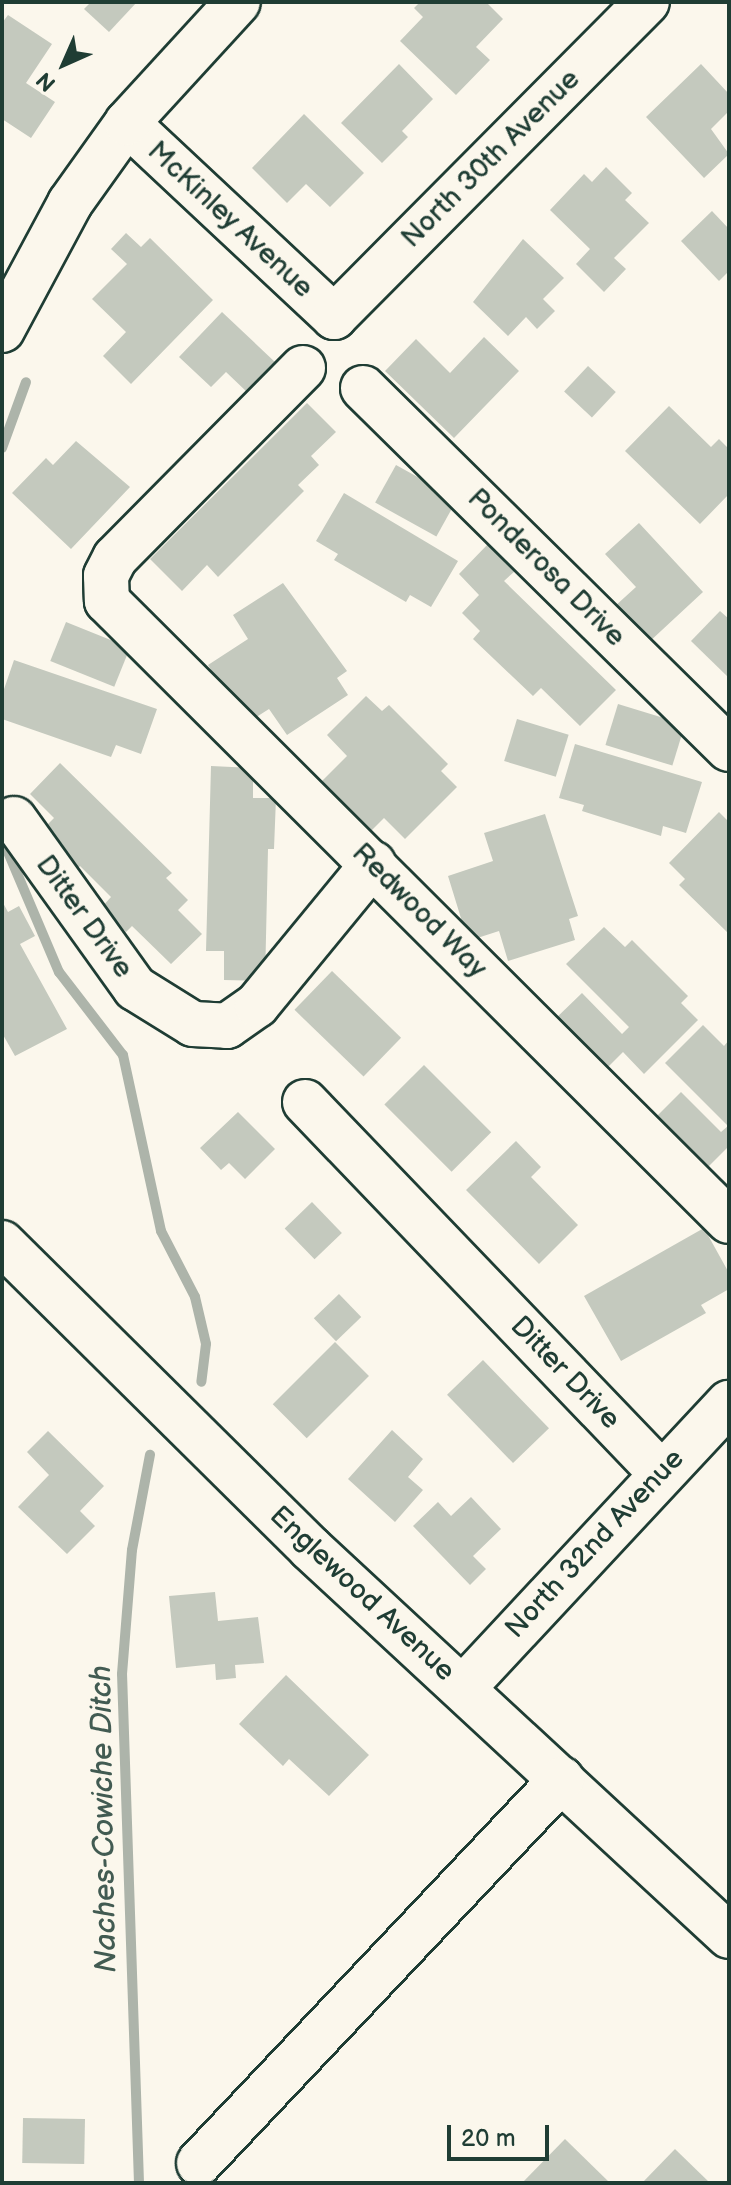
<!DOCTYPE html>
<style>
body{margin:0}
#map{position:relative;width:731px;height:2185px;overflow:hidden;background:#fbf7ec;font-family:"Balsamiq Sans",sans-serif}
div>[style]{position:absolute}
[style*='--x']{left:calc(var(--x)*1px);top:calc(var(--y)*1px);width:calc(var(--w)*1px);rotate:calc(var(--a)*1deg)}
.stream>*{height:10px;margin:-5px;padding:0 5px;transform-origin:5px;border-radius:5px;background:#adb4aa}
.building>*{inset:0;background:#c4c9be;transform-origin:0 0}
.roads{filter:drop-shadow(2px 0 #1f3d34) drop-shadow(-2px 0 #1f3d34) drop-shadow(0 2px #1f3d34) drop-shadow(0 -2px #1f3d34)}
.minor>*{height:44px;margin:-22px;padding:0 22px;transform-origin:22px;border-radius:22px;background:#fbf7ec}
span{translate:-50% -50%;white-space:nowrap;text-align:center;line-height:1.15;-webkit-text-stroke:6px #fbf7ec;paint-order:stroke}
.street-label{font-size:28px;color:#1f3d34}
.water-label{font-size:30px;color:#425b52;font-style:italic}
.frame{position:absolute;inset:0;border:4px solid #1f3d34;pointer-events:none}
.north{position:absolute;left:24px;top:24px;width:80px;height:80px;-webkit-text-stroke:6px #fbf7ec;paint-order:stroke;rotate:225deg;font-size:22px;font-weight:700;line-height:32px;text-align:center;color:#1f3d34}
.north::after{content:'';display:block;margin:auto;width:28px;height:36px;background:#1f3d34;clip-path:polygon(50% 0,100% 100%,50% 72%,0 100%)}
.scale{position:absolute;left:447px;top:2125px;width:102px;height:36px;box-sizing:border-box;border:4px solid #1f3d34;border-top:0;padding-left:10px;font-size:24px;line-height:28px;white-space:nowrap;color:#1f3d34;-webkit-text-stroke:6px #fbf7ec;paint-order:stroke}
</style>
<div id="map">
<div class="stream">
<div style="--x:2;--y:448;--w:70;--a:-70"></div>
<div style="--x:2;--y:838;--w:146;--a:67"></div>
<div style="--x:59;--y:972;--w:105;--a:52.4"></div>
<div style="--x:123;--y:1055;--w:180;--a:77.8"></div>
<div style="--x:161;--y:1231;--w:74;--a:62.7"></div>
<div style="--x:195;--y:1297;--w:48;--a:76.8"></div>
<div style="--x:206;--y:1344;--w:38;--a:97"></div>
<div style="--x:139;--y:2183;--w:509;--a:-91.91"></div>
<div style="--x:122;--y:1674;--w:124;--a:-85.4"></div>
<div style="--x:132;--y:1550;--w:97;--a:-79.3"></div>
</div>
<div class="building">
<div style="clip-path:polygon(91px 2px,137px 2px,109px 32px,84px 9px)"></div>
<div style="clip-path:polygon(420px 2px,486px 2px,503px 19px,476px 47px,490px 60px,456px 95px,400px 41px,423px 17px,414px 8px)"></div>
<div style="clip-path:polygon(8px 15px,52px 44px,26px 83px,55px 102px,31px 138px,2px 119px,2px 23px)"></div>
<div style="clip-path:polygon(399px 64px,433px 99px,402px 131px,408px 137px,382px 163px,341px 123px)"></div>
<div style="clip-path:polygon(701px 64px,729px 94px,729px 111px,711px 129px,729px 154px,704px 178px,646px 117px)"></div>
<div style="clip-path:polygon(304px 114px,364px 173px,330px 207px,306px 184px,287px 203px,252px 168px)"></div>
<div style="clip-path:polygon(606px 167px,632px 193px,625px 200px,649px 223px,614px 258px,626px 269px,604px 292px,576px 264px,590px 249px,550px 210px,584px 174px,592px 182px)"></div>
<div style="clip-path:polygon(712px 211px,729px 229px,729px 271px,719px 281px,681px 241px)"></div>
<div style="clip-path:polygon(126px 233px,141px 247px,150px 238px,213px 300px,131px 384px,103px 356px,126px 332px,92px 299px,127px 264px,111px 249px)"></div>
<div style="clip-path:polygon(523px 239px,564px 278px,543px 299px,555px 311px,537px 329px,526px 317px,508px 336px,473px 302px)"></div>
<div style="clip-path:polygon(222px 312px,276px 363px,248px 393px,226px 372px,211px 387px,179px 357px)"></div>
<div style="clip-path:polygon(484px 337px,519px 371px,454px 438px,385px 371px,416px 339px,450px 373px)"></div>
<div style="left:588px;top:366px;width:38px;height:35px;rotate:43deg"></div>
<div style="clip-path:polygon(307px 403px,336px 432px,311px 456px,319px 465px,298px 485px,304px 491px,218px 577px,207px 565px,182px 591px,150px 559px)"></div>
<div style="clip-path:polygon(669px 406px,711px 447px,719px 439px,729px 449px,729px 494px,700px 524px,625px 451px)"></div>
<div style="clip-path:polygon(76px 441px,130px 487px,71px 549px,12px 493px,46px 458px,53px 465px)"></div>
<div style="left:396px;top:465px;width:70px;height:43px;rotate:29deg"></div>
<div style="clip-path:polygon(344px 493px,458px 561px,431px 607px,410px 595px,406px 602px,334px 560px,338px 554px,316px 541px)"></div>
<div style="clip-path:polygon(639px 523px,703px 592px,648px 643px,614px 607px,636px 587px,605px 554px)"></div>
<div style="clip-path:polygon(488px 544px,515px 571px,504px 581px,616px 690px,580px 726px,541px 688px,533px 696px,473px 639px,480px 631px,462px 613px,479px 595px,459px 574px)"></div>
<div style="clip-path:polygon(283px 583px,347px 671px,337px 678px,348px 695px,287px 735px,269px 709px,245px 724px,208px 665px,248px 639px,233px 615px)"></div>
<div style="clip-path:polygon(720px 611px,729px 619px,729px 678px,691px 641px)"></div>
<div style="left:66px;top:622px;width:69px;height:42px;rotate:22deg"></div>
<div style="clip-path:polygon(14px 660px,157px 709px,141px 754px,116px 745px,111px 757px,2px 719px,2px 695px)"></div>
<div style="clip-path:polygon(366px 696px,382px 711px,389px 705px,448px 764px,441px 771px,457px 787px,405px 839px,384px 818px,361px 841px,312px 791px,347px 756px,327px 735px)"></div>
<div style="left:618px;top:704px;width:70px;height:43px;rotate:17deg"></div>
<div style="left:517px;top:719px;width:54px;height:44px;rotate:17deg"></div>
<div style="clip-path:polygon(575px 744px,702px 782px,686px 833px,663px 826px,661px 836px,582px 811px,584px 805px,559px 798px)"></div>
<div style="clip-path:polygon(60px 763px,172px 873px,166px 878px,188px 900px,178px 910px,202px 934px,171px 964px,132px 926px,126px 932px,101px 908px,111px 897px,80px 866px,69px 877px,43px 829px,54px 818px,30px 794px)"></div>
<div style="clip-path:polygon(211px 766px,253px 768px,253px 798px,276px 798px,274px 849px,268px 849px,265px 981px,224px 980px,224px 951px,206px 951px)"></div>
<div style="clip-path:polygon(719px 812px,729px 822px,729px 934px,679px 885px,685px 879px,669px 863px)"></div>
<div style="clip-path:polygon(545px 814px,578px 916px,569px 919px,575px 940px,508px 961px,499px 931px,468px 941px,448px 876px,493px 861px,484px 833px)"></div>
<div style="clip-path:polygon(2px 901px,8px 912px,19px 906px,35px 936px,20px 944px,67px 1029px,15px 1056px,2px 1033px)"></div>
<div style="clip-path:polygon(604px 927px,625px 947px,632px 940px,688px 996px,681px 1003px,698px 1020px,644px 1074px,623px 1052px,602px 1073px,552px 1022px,582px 993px,622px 1034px,629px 1027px,566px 964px)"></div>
<div style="left:332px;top:971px;width:96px;height:54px;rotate:44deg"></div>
<div style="clip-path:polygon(703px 1025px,724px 1046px,729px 1040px,729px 1146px,703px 1172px,652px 1121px,681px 1092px,721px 1132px,728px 1126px,665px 1063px)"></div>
<div style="left:424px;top:1065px;width:95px;height:56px;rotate:45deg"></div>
<div style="clip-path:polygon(238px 1112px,275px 1149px,245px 1179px,229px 1163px,221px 1170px,200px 1148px)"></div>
<div style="clip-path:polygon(516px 1141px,541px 1167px,531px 1177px,578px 1225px,539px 1264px,466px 1190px)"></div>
<div style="left:312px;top:1202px;width:43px;height:38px;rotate:46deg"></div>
<div style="clip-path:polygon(704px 1228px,729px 1273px,729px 1289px,701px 1305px,706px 1313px,621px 1361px,584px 1296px)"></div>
<div style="left:339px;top:1294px;width:32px;height:35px;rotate:46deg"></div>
<div style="left:335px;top:1342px;width:48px;height:88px;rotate:45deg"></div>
<div style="left:483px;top:1360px;width:95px;height:50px;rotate:46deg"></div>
<div style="clip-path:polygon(392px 1430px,423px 1459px,408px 1477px,423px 1490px,395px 1522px,348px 1479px)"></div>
<div style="clip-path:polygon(48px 1431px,104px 1486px,80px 1511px,95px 1526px,67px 1554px,18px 1507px,49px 1475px,27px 1452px)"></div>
<div style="clip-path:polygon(471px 1497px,501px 1529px,473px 1556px,486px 1569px,470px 1585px,413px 1526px,438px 1502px,451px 1516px)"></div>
<div style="clip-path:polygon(215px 1592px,218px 1621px,258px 1617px,264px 1663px,235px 1665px,236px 1678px,216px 1680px,215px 1664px,176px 1668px,169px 1596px)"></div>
<div style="clip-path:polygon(286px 1675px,369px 1755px,329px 1796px,289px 1759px,283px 1766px,239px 1724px)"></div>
<div style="left:23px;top:2118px;width:62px;height:45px;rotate:1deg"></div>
<div style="clip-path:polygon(565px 2139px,610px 2183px,522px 2183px)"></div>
<div style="clip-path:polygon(675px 2149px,710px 2183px,642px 2183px)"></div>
</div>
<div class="roads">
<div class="minor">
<div style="--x:127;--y:123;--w:284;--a:43.1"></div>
<div style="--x:334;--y:317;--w:444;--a:-45.2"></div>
<div style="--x:2;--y:330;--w:144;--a:-61.8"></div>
<div style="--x:70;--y:203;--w:98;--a:-54.5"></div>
<div style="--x:127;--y:123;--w:164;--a:-47.5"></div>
<div style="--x:303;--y:368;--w:267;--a:134.7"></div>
<div style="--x:115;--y:558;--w:20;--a:117"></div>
<div style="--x:106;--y:576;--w:25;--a:88"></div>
<div style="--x:107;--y:601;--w:878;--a:44.91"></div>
<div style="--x:363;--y:388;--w:514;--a:44.61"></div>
<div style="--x:14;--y:819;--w:208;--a:54.4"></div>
<div style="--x:135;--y:988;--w:68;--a:31.8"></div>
<div style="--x:193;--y:1024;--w:34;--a:3"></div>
<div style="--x:227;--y:1026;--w:37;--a:-35"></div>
<div style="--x:257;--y:1005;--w:183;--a:-50.6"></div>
<div style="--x:305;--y:1102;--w:513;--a:46.19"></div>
<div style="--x:2;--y:1243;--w:433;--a:44.7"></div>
<div style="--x:310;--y:1548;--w:571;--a:42.8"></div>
<div style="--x:463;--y:1688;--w:390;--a:-47"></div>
<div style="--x:199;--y:2163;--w:528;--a:-46.61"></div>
</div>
</div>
<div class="street-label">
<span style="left:491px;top:159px;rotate:-45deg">North 30th Avenue</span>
<span style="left:230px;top:220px;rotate:43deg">McKinley Avenue</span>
<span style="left:546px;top:568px;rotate:45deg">Ponderosa Drive</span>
<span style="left:419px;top:911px;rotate:45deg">Redwood Way</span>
<span style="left:84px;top:917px;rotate:54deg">Ditter Drive</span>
<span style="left:565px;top:1373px;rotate:46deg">Ditter Drive</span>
<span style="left:595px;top:1544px;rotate:-47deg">North 32nd Avenue</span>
<span style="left:362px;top:1594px;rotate:43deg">Englewood Avenue</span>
</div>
<div class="water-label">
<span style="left:104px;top:1819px;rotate:-91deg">Naches-Cowiche Ditch</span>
</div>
<div class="frame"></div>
<div class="north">N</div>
<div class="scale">20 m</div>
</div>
